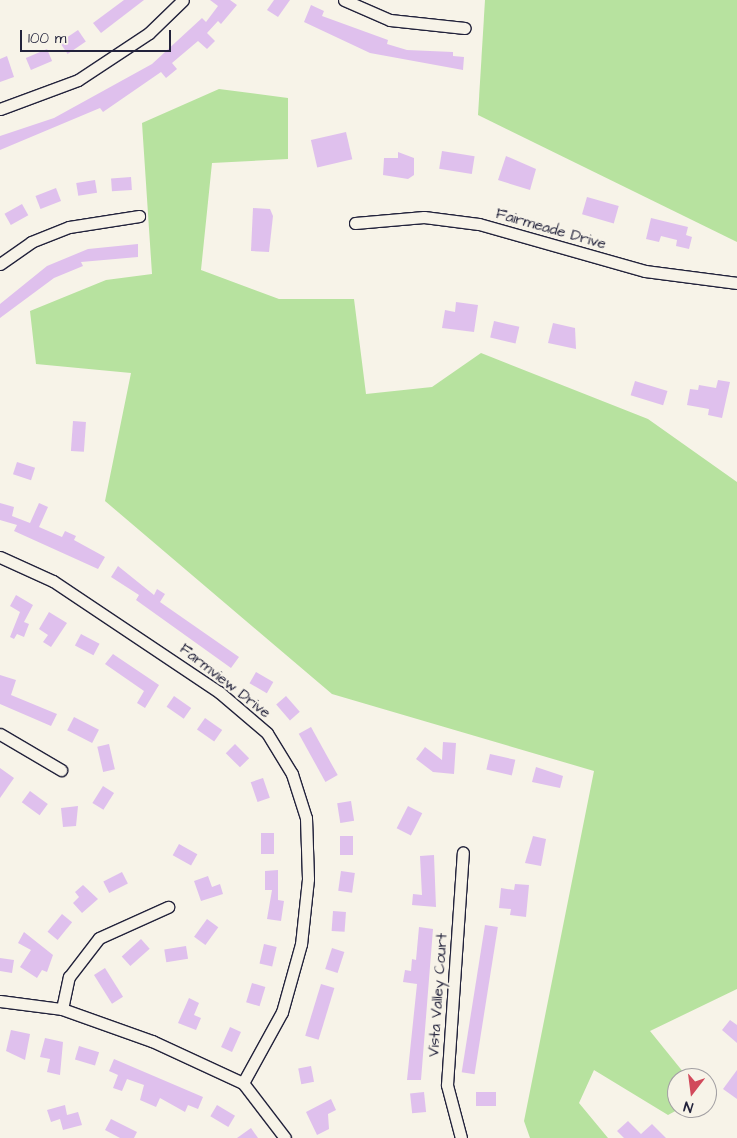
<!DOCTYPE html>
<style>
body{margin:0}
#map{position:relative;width:737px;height:1138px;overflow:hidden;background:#f7f3e8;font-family:"Architects Daughter",sans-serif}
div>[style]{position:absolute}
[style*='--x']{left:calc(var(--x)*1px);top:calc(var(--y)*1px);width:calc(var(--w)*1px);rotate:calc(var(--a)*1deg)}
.green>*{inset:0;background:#b7e29f}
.building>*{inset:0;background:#dfc0ed;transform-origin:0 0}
.roads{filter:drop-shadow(1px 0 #22223b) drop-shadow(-1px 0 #22223b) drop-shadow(0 1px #22223b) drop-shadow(0 -1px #22223b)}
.minor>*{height:11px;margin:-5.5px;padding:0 5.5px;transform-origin:5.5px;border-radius:5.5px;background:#f7f3e8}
span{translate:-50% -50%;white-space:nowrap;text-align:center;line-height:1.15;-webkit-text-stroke:4.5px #f7f3e8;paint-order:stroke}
.street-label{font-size:15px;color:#22223b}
.north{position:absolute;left:667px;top:1068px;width:50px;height:50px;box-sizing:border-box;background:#f7f3e8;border:1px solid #a29fa3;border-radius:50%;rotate:195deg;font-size:14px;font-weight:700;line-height:20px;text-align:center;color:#22223b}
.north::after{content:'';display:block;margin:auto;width:18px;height:22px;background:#d1495b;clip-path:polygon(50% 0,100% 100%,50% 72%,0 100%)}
.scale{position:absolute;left:20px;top:30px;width:151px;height:22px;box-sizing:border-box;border:2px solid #22223b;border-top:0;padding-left:6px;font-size:15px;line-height:18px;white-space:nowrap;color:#22223b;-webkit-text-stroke:4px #f7f3e8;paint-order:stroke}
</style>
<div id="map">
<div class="green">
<div style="clip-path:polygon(485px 0,737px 0,737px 242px,478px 115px)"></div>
<div style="clip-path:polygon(219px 89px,288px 98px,288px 159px,212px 163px,201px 270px,279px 299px,354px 299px,366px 394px,432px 387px,481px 353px,648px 419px,737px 482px,737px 989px,650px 1031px,688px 1078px,677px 1078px,677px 1108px,681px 1108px,668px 1115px,594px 1070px,579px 1103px,608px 1138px,530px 1138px,524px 1121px,594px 771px,332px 694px,105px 501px,131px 373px,36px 364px,30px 311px,106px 280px,152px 274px,142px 123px)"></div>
</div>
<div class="building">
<div style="clip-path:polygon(124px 0,144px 0,101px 33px,93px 23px)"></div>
<div style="clip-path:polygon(210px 0,230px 0,237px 5px,221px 24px,218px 21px,207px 33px,215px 41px,207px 49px,198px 41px,172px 63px,177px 69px,166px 78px,161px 72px,103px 112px,100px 108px,0 150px,0 136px,54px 118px,152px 64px,202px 18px,206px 22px,218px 6px)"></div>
<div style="clip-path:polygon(274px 0,290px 0,278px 17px,267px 10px)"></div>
<div style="clip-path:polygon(311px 5px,324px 11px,322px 16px,388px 40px,387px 44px,407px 50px,453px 52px,453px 56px,464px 57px,463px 70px,370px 53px,304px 22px)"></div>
<div style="left:78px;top:30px;width:14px;height:22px;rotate:56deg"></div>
<div style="left:47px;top:49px;width:13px;height:23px;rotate:67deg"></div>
<div style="clip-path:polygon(7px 56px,14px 77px,0 82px,0 59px)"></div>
<div style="left:346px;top:132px;width:28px;height:36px;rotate:77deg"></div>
<div style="left:442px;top:151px;width:33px;height:18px;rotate:9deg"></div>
<div style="clip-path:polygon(398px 152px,414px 158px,414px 175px,408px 179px,383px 175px,384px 158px,398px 158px)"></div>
<div style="clip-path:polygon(506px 156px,536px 169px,530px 190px,498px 180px)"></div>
<div style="left:131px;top:177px;width:13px;height:20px;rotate:86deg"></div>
<div style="left:95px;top:180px;width:13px;height:19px;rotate:81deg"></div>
<div style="left:56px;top:188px;width:14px;height:22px;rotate:69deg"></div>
<div style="left:587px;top:197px;width:33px;height:18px;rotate:16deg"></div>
<div style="left:22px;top:204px;width:13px;height:20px;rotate:61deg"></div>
<div style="clip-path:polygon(253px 208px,270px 209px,273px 216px,269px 252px,251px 251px)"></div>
<div style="clip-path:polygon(651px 218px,688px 227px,686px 235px,692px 237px,689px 249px,676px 246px,677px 240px,661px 236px,659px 242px,646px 239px)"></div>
<div style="clip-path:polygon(138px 244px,138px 257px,81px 262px,83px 266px,54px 278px,0 318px,0 304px,47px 266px,88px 249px)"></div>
<div style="clip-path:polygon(456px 302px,478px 305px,474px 332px,442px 328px,445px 310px,455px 312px)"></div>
<div style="left:494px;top:321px;width:26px;height:17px;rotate:13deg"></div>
<div style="clip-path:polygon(553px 323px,575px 328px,576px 349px,548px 343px)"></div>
<div style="clip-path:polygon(718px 380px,730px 382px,722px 418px,708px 415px,709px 409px,687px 405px,690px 389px,698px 390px,699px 385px,716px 388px)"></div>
<div style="left:635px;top:381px;width:34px;height:15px;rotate:17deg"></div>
<div style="left:73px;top:421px;width:13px;height:30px;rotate:4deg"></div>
<div style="left:17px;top:462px;width:19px;height:13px;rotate:18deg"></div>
<div style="clip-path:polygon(0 503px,14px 507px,12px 516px,30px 523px,39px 503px,48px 507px,39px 527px,62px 537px,65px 531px,76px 536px,74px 540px,105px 557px,98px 569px,14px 531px,17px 525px,0 520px)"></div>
<div style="clip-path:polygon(118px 566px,154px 595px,157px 589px,165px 594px,160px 602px,239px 657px,231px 668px,136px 600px,139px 595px,111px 577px)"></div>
<div style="clip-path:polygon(16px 595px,33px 605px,24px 622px,29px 624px,24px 637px,17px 634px,14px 639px,10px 637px,20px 612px,10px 606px)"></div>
<div style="clip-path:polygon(49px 612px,67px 623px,51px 647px,43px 642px,48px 635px,39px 629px)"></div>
<div style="left:81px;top:634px;width:21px;height:13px;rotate:28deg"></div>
<div style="clip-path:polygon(113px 654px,159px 685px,145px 708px,137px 703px,144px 691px,105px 664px)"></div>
<div style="left:256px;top:672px;width:20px;height:13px;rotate:30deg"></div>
<div style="clip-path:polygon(0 675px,16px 680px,11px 695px,57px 714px,51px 726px,0 704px)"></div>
<div style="left:174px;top:696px;width:21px;height:13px;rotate:35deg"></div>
<div style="left:286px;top:696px;width:21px;height:13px;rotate:49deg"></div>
<div style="left:74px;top:717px;width:28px;height:15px;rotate:27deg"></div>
<div style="left:205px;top:718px;width:21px;height:14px;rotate:35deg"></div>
<div style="left:311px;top:727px;width:55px;height:14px;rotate:61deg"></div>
<div style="clip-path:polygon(443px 742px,456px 743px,454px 774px,433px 772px,416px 759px,425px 747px,442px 760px)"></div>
<div style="left:109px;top:744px;width:26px;height:12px;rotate:77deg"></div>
<div style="left:235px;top:744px;width:20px;height:13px;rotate:45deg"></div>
<div style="left:490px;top:754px;width:26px;height:16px;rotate:13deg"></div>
<div style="clip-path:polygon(536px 767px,563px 776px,560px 788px,532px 782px)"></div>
<div style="clip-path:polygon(0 768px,14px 778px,0 798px)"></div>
<div style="left:263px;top:778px;width:21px;height:13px;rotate:71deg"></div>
<div style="left:103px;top:786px;width:13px;height:20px;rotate:32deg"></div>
<div style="left:30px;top:791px;width:22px;height:14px;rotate:36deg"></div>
<div style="left:351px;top:801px;width:20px;height:14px;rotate:81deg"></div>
<div style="clip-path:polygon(78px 806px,76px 826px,63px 827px,61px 808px)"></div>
<div style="left:408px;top:806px;width:16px;height:25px;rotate:27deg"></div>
<div style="left:261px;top:833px;width:13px;height:21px"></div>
<div style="left:340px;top:836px;width:13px;height:19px"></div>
<div style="clip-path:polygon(533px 836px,546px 839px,541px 866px,525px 863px)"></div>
<div style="left:179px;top:844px;width:21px;height:13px;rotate:29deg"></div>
<div style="clip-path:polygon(434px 855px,436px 907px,412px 905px,413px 894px,422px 895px,420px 856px)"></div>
<div style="clip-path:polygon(278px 870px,278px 900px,284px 901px,281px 921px,267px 919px,272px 890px,265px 890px,265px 871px)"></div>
<div style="left:341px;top:871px;width:14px;height:20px;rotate:8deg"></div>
<div style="left:122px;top:872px;width:13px;height:21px;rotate:63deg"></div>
<div style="clip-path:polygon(208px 876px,212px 887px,220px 884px,223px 894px,201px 901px,194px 881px)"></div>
<div style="clip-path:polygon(515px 884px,529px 885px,526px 917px,510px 915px,511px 909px,499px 908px,501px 888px,514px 890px)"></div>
<div style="clip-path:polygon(83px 885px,98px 899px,82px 913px,73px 903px,79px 897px,75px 892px)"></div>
<div style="left:333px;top:911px;width:13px;height:20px;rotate:4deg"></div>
<div style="left:62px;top:914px;width:13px;height:23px;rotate:39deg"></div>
<div style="left:207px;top:919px;width:14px;height:22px;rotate:36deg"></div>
<div style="left:485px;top:925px;width:13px;height:149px;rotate:9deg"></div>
<div style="clip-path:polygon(419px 927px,433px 929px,421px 1080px,407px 1080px,417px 984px,403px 982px,405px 970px,411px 971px,412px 959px,416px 960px)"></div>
<div style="clip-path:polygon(24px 932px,53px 955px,47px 972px,42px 970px,37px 978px,20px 967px,31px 950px,18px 943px)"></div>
<div style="left:141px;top:939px;width:13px;height:26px;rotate:48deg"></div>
<div style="left:264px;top:944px;width:13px;height:20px;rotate:13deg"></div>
<div style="left:186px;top:946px;width:13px;height:22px;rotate:81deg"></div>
<div style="left:332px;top:948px;width:13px;height:22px;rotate:18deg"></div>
<div style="clip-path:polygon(0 958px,14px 960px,12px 973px,0 971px)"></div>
<div style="left:105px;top:968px;width:34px;height:13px;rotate:58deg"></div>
<div style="left:252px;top:983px;width:14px;height:20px;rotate:17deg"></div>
<div style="left:321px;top:984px;width:14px;height:54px;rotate:17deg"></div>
<div style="clip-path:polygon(189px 998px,199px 1003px,194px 1015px,201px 1018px,196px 1030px,178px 1023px)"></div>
<div style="clip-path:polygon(730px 1020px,737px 1025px,737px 1043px,722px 1030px)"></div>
<div style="left:230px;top:1027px;width:12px;height:22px;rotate:24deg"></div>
<div style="clip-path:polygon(11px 1030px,30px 1034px,25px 1060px,6px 1051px)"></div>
<div style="clip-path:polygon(45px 1038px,63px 1042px,60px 1075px,47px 1072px,50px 1059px,40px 1057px)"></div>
<div style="left:79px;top:1046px;width:21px;height:14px;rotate:17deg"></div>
<div style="clip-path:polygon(114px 1059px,203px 1097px,198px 1109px,188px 1105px,185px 1112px,160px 1098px,156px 1107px,140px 1100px,144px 1085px,127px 1079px,122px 1091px,113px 1088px,118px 1075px,109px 1071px)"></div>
<div style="left:311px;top:1066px;width:16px;height:13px;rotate:79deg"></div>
<div style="clip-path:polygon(737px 1070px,737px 1099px,723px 1089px)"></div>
<div style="left:424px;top:1092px;width:20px;height:14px;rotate:84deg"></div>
<div style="left:476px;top:1092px;width:20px;height:14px"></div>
<div style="clip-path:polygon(331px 1099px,336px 1110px,328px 1114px,329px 1129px,317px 1135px,306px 1112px)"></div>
<div style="clip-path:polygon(65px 1105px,67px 1115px,78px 1112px,82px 1125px,63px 1130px,60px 1119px,51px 1122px,47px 1110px)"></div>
<div style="left:217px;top:1105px;width:21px;height:13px;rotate:31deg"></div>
<div style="clip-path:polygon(111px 1119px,137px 1132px,134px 1138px,120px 1138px,105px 1130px)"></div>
<div style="clip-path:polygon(628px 1121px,641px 1134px,652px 1124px,666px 1138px,624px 1138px,617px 1131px)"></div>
<div style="clip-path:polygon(251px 1128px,258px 1138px,237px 1138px)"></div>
</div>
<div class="roads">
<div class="minor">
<div style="--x:344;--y:0;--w:50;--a:23.5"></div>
<div style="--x:390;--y:20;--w:75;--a:6.1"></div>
<div style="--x:0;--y:109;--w:83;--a:-20.4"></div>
<div style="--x:78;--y:80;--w:85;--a:-33.5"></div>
<div style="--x:149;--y:33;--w:47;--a:-44.1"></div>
<div style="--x:355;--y:223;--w:69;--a:-5"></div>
<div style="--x:424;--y:217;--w:55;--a:7.3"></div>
<div style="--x:479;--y:224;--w:173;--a:15.8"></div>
<div style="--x:645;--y:271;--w:93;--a:7.4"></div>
<div style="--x:0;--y:264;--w:38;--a:-35"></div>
<div style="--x:31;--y:242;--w:41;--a:-21.5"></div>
<div style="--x:69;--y:227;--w:71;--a:-8.9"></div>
<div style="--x:0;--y:557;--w:58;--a:24.4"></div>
<div style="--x:53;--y:581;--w:200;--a:33.8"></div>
<div style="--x:219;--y:692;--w:63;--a:40.5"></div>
<div style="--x:267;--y:733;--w:48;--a:58.6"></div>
<div style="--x:292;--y:774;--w:46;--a:72.3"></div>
<div style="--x:306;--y:818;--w:61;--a:88.1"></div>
<div style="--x:308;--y:879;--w:65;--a:96.1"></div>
<div style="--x:301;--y:944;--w:71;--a:105.6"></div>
<div style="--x:282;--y:1012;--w:81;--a:118.8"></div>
<div style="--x:0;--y:734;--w:71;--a:30.5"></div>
<div style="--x:0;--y:1001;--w:63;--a:7.4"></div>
<div style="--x:62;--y:1009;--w:96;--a:19.6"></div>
<div style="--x:152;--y:1041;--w:100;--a:24.8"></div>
<div style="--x:243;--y:1083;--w:69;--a:52.6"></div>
<div style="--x:62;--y:1009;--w:33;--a:-78"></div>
<div style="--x:69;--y:977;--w:49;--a:-52.4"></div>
<div style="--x:99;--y:938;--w:76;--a:-24.2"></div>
<div style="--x:461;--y:1138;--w:55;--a:-104.8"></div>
<div style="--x:447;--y:1085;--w:233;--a:-86.1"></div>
</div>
</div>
<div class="street-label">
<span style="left:551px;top:229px;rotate:16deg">Fairmeade Drive</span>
<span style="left:225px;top:681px;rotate:38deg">Farmview Drive</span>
<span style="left:438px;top:995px;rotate:-86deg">Vista Valley Court</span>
</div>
<div class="north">N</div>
<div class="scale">100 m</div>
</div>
